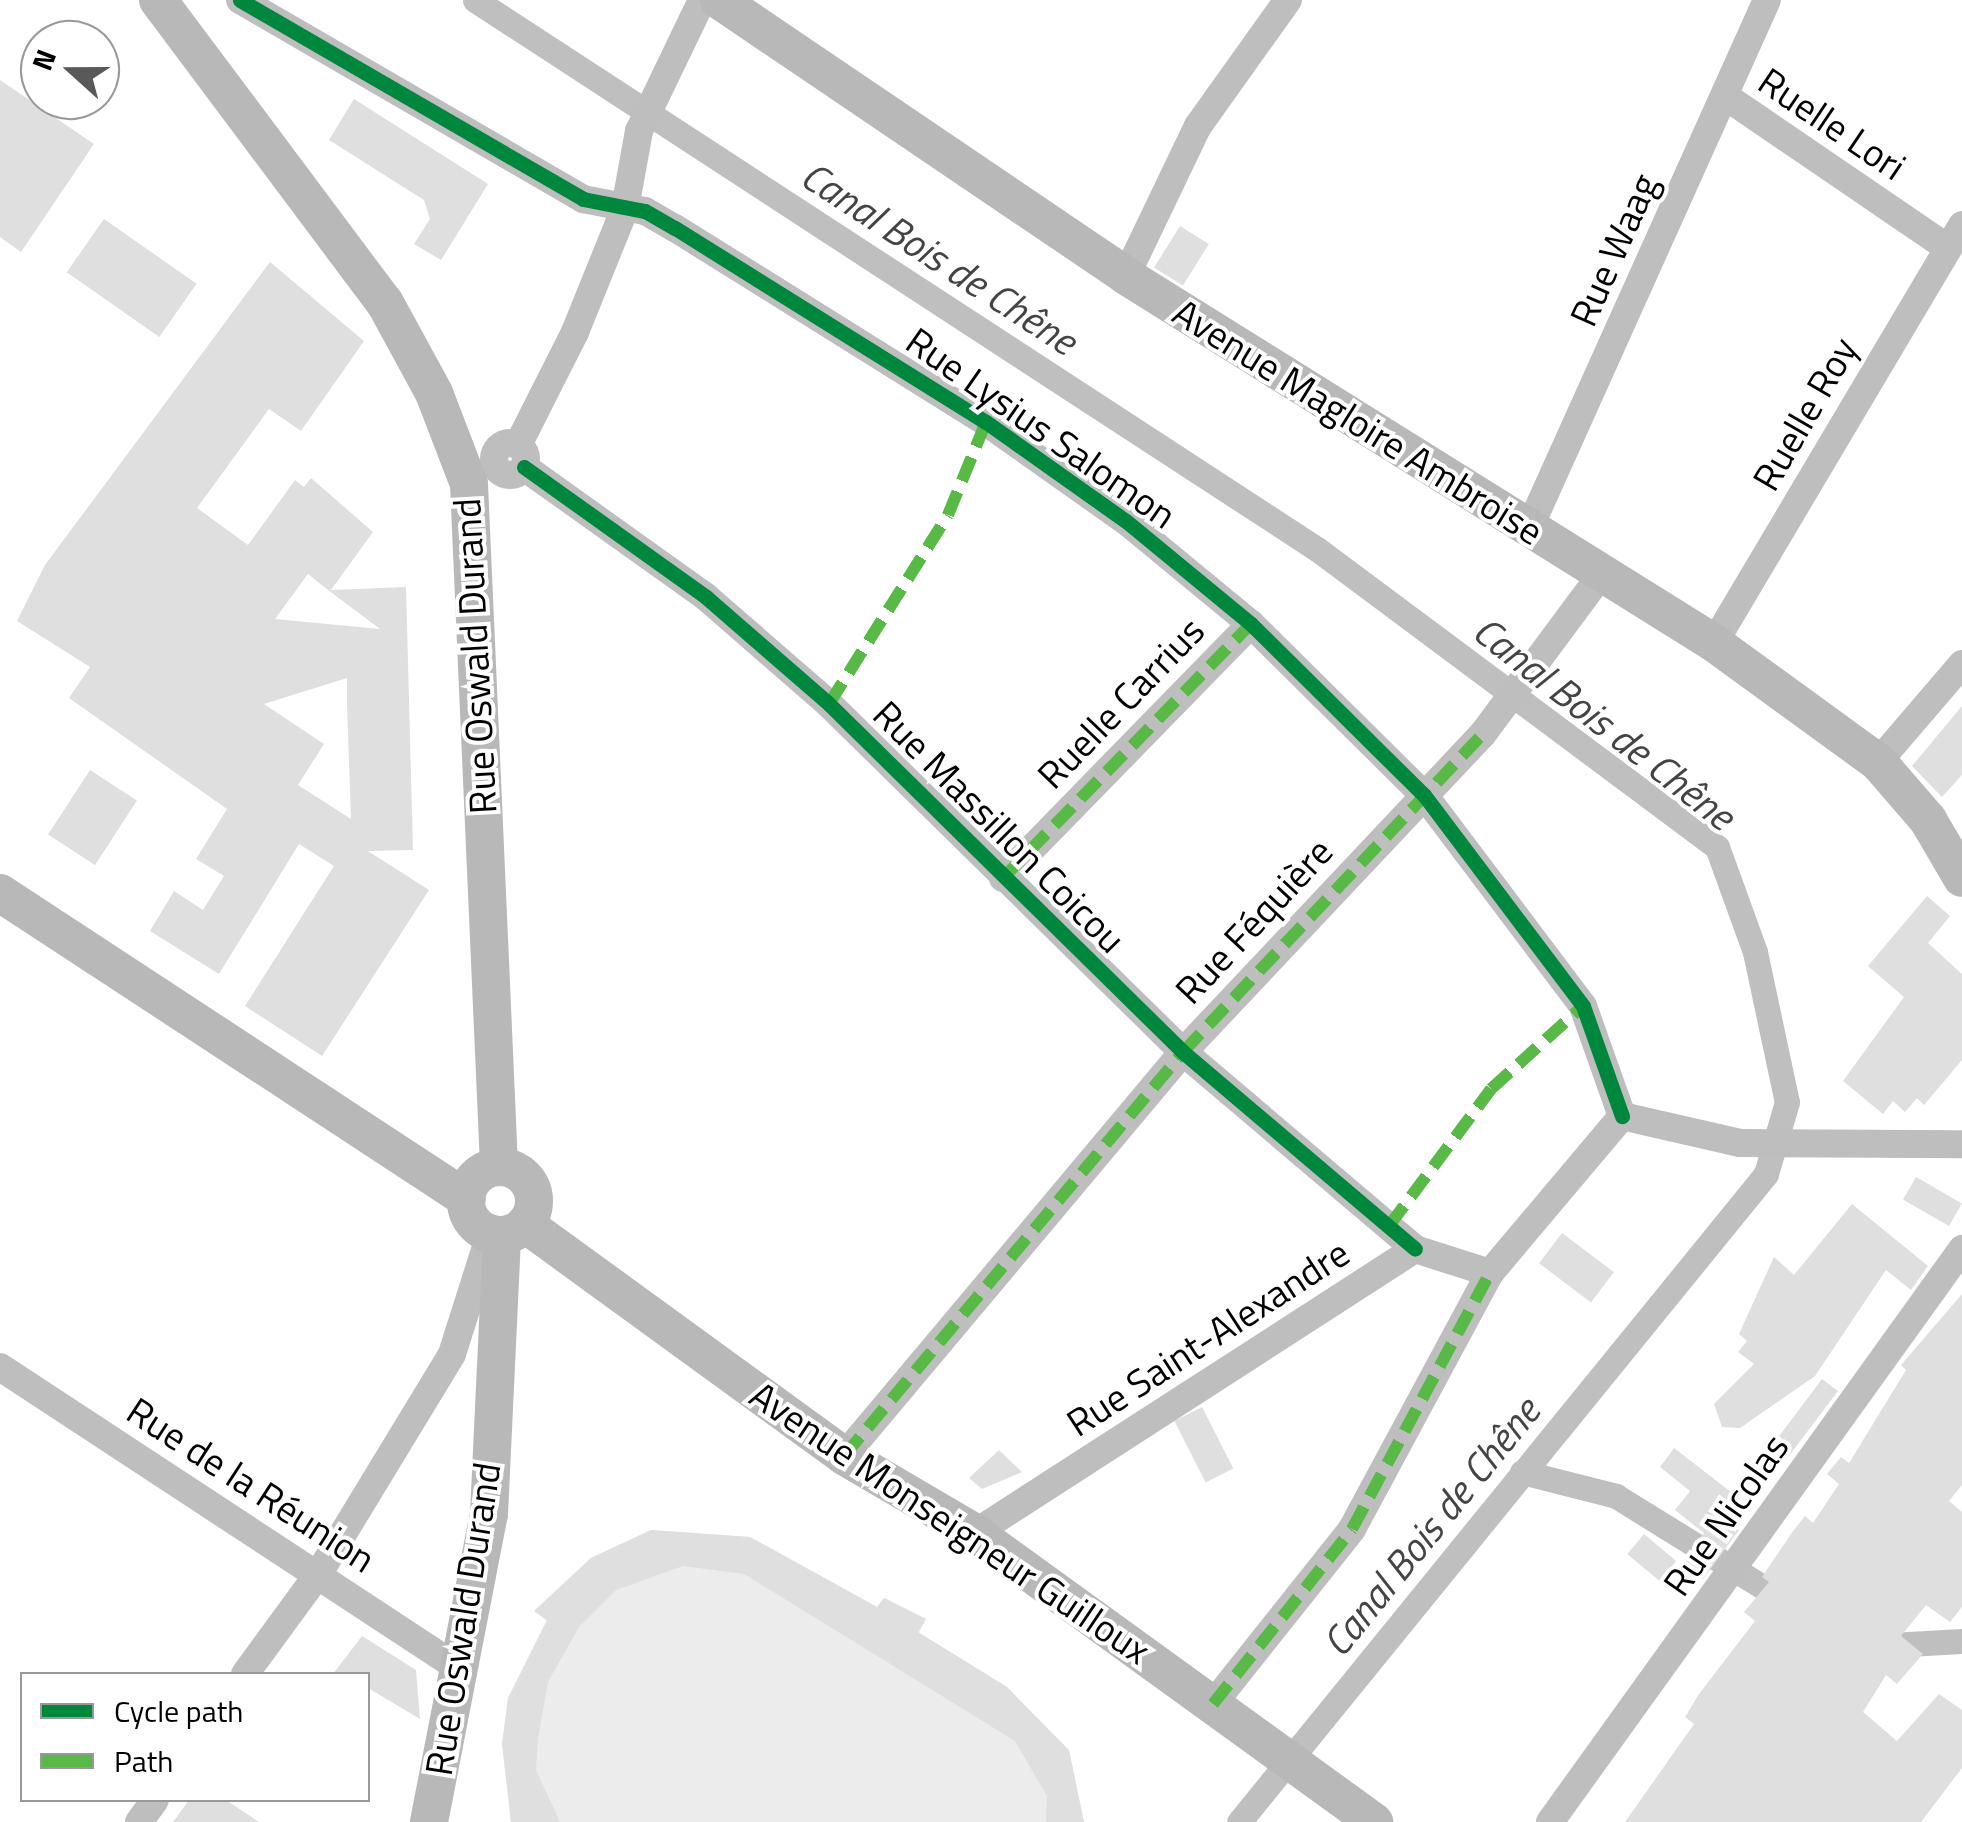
<!DOCTYPE html>
<meta charset="utf-8">
<style>
body{margin:0}
#map{position:relative;width:1962px;height:1822px;overflow:hidden;background:#fff;font-family:"Titillium Web",sans-serif}
div>[style]{position:absolute}
[style*='--x']{left:calc(var(--x)*1px);top:calc(var(--y)*1px);width:calc(var(--w)*1px);rotate:calc(var(--a)*1deg)}
.green>*{inset:0;background:#ececec}
.canal>*{height:25px;margin:-12.5px;padding:0 12.5px;transform-origin:12.5px;border-radius:12.5px;background:#bfbfbf}
.building>*{inset:0;background:#dfdfdf;transform-origin:0 0}
.street>*{height:28px;margin:-14px;padding:0 14px;transform-origin:14px;border-radius:14px;background:#bebebe}
.street>.ring{margin:-14px;padding:0;box-sizing:content-box;background:none;border:28px solid #bebebe;border-radius:50%}
.secondary>*{height:38px;margin:-19px;padding:0 19px;transform-origin:19px;border-radius:19px;background:#b8b8b8}
.secondary>.ring{margin:-19px;padding:0;box-sizing:content-box;background:none;border:38px solid #b8b8b8;border-radius:50%}
.quiet>*{height:12px;margin-top:-6px;transform-origin:0;background:repeating-linear-gradient(90deg,#58b947 0 25px,transparent 0 37px)}
.cycleway>*{height:15px;margin:-7.5px;padding:0 7.5px;transform-origin:7.5px;border-radius:7.5px;background:#00873e}
span{translate:-50% -50%;white-space:nowrap;text-align:center;line-height:1.15;-webkit-text-stroke:8px #fff;paint-order:stroke}
.street-label{font-size:38px;color:#000}
.water-label{font-size:40px;color:#444;font-style:italic}
.legend{position:absolute;left:20px;top:1672px;width:350px;height:130px;box-sizing:border-box;background:#fff;border:2px solid #999;margin:0;padding:12px 18px;list-style:none;font-size:30px;color:#000}
.legend li{display:flex;align-items:center;gap:20px;height:50px}
.legend b{width:50px;border:2px solid #999}
.north{position:absolute;left:20px;top:20px;width:100px;height:100px;box-sizing:border-box;background:#fff;border:2px solid #999;border-radius:50%;rotate:291deg;font-size:28px;font-weight:700;line-height:40px;text-align:center;color:#000}
.north::after{content:'';display:block;margin:auto;width:35px;height:45px;background:#595959;clip-path:polygon(50% 0,100% 100%,50% 72%,0 100%)}
</style>
<div id="map">
<div class="green">
<div style="clip-path:polygon(651px 1530px,750px 1537px,877px 1607px,884px 1598px,926px 1619px,919px 1633px,1007px 1687px,1069px 1751px,1084px 1822px,511px 1822px,502px 1744px,508px 1698px,547px 1621px,534px 1611px,591px 1558px)"></div>
</div>
<div class="canal">
<div style="--x:475;--y:0;--w:1005;--a:33.11"></div>
<div style="--x:1317;--y:549;--w:499;--a:36.7"></div>
<div style="--x:1717;--y:847;--w:112;--a:70.1"></div>
<div style="--x:1755;--y:952;--w:153;--a:78"></div>
<div style="--x:1787;--y:1102;--w:75;--a:106.3"></div>
<div style="--x:1766;--y:1174;--w:835;--a:129.12"></div>
<div style="--x:1522;--y:1472;--w:97;--a:14.3"></div>
<div style="--x:1616;--y:1496;--w:205;--a:31.8"></div>
<div style="--x:1873;--y:1646;--w:89;--a:-3.2"></div>
</div>
<div class="building">
<div style="clip-path:polygon(0 80px,94px 144px,21px 252px,0 237px)"></div>
<div style="clip-path:polygon(354px 99px,488px 184px,441px 260px,414px 244px,430px 219px,424px 200px,329px 140px)"></div>
<div style="left:104px;top:219px;width:113px;height:65px;rotate:35deg"></div>
<div style="left:1180px;top:226px;width:34px;height:49px;rotate:32deg"></div>
<div style="clip-path:polygon(evenodd,270px 262px,364px 341px,301px 431px,269px 409px,197px 508px,248px 545px,295px 480px,304px 487px,311px 478px,373px 532px,331px 590px,406px 587px,413px 850px,368px 851px,429px 890px,322px 1056px,245px 1006px,334px 866px,299px 844px,219px 974px,150px 931px,174px 891px,203px 910px,224px 876px,196px 859px,227px 809px,69px 698px,90px 667px,17px 621px,45px 565px,270px 262px,308px 574px,328px 590px,380px 629px,275px 619px,308px 574px,270px 262px,347px 678px,347px 704px,351px 819px,298px 785px,324px 744px,264px 704px,347px 678px)"></div>
<div style="clip-path:polygon(1962px 706px,1962px 775px,1942px 797px,1912px 766px)"></div>
<div style="left:90px;top:770px;width:56px;height:77px;rotate:33deg"></div>
<div style="clip-path:polygon(1927px 896px,1950px 916px,1928px 943px,1962px 974px,1962px 1060px,1924px 1105px,1917px 1098px,1905px 1112px,1893px 1101px,1883px 1114px,1843px 1081px,1904px 997px,1868px 966px)"></div>
<div style="left:1916px;top:1177px;width:53px;height:26px;rotate:30deg"></div>
<div style="clip-path:polygon(1852px 1204px,1928px 1266px,1911px 1290px,1886px 1270px,1815px 1376px,1740px 1428px,1722px 1427px,1714px 1404px,1754px 1364px,1738px 1352px,1747px 1341px,1739px 1334px,1774px 1257px,1794px 1275px)"></div>
<div style="left:1562px;top:1233px;width:65px;height:38px;rotate:37deg"></div>
<div style="clip-path:polygon(1962px 1294px,1962px 1485px,1949px 1501px,1962px 1512px,1962px 1607px,1950px 1622px,1926px 1605px,1901px 1636px,1923px 1654px,1897px 1684px,1886px 1675px,1863px 1712px,1897px 1741px,1939px 1694px,1962px 1710px,1962px 1768px,1921px 1822px,1625px 1822px,1694px 1724px,1685px 1717px,1699px 1694px,1755px 1621px,1744px 1612px,1769px 1582px,1762px 1577px,1793px 1531px,1805px 1516px,1813px 1523px,1839px 1484px,1827px 1474px,1841px 1457px,1849px 1463px,1906px 1370px,1901px 1365px)"></div>
<div style="left:1822px;top:1379px;width:20px;height:92px;rotate:37deg"></div>
<div style="left:1202px;top:1407px;width:69px;height:31px;rotate:63deg"></div>
<div style="clip-path:polygon(1674px 1448px,1740px 1499px,1724px 1520px,1739px 1530px,1703px 1579px,1683px 1564px,1704px 1533px,1675px 1510px,1690px 1491px,1660px 1467px)"></div>
<div style="clip-path:polygon(999px 1450px,1022px 1472px,982px 1489px,969px 1478px)"></div>
<div style="clip-path:polygon(651px 1530px,750px 1537px,877px 1607px,884px 1598px,926px 1619px,918px 1632px,1007px 1687px,1069px 1750px,1084px 1822px,1046px 1822px,1047px 1796px,1015px 1741px,744px 1574px,683px 1566px,616px 1590px,579px 1627px,548px 1682px,538px 1738px,536px 1770px,560px 1822px,511px 1822px,502px 1744px,508px 1698px,547px 1620px,534px 1611px,591px 1558px)"></div>
<div style="left:1644px;top:1534px;width:42px;height:26px;rotate:40deg"></div>
<div style="clip-path:polygon(362px 1636px,416px 1670px,420px 1719px,368px 1688px,368px 1674px,333px 1674px)"></div>
<div style="clip-path:polygon(189px 1800px,226px 1800px,259px 1822px,173px 1822px)"></div>
</div>
<div class="street">
<div style="--x:240;--y:0;--w:397;--a:30.1"></div>
<div style="--x:583;--y:199;--w:63;--a:11"></div>
<div style="--x:645;--y:211;--w:34;--a:30"></div>
<div style="--x:675;--y:228;--w:367;--a:32"></div>
<div style="--x:986;--y:422;--w:171;--a:35.3"></div>
<div style="--x:1126;--y:521;--w:162;--a:39.5"></div>
<div style="--x:1251;--y:624;--w:243;--a:44.7"></div>
<div style="--x:1424;--y:795;--w:264;--a:53"></div>
<div style="--x:1583;--y:1006;--w:117;--a:70.5"></div>
<div style="--x:1725;--y:96;--w:268;--a:34.3"></div>
<div style="--x:1126;--y:276;--w:166;--a:-64.4"></div>
<div style="--x:1198;--y:126;--w:155;--a:-54.5"></div>
<div class="ring" style="left:494px;top:443px;width:4px;height:4px"></div>
<div style="--x:518;--y:445;--w:127;--a:-63.2"></div>
<div style="--x:575;--y:332;--w:134;--a:-68"></div>
<div style="--x:625;--y:208;--w:78;--a:-79.7"></div>
<div style="--x:639;--y:131;--w:145;--a:-64.3"></div>
<div style="--x:524;--y:467;--w:224;--a:35.5"></div>
<div style="--x:706;--y:597;--w:163;--a:41"></div>
<div style="--x:829;--y:704;--w:496;--a:44.5"></div>
<div style="--x:1183;--y:1052;--w:304;--a:40.3"></div>
<div style="--x:1528;--y:531;--w:582;--a:-65.77"></div>
<div style="--x:1714;--y:643;--w:486;--a:-59.3"></div>
<div style="--x:1878;--y:762;--w:129;--a:-49.4"></div>
<div style="--x:1003;--y:878;--w:355;--a:-45.7"></div>
<div style="--x:0;--y:1367;--w:550;--a:33.29"></div>
<div style="--x:844;--y:1456;--w:527;--a:-50"></div>
<div style="--x:1183;--y:1052;--w:436;--a:-46.7"></div>
<div style="--x:1482;--y:735;--w:199;--a:-53.4"></div>
<div style="--x:975;--y:1533;--w:524;--a:-32.84"></div>
<div style="--x:1415;--y:1249;--w:79;--a:17.7"></div>
<div style="--x:245;--y:1674;--w:125;--a:-53.8"></div>
<div style="--x:319;--y:1573;--w:256;--a:-58.7"></div>
<div style="--x:452;--y:1354;--w:126;--a:-72.4"></div>
<div style="--x:1213;--y:1704;--w:223;--a:-51.5"></div>
<div style="--x:1352;--y:1529;--w:291;--a:-61.7"></div>
<div style="--x:1490;--y:1273;--w:205;--a:-49.9"></div>
<div style="--x:1622;--y:1116;--w:121;--a:12.9"></div>
<div style="--x:1740;--y:1143;--w:222;--a:0.3"></div>
<div style="--x:139;--y:1822;--w:27;--a:-54"></div>
<div style="--x:1550;--y:1822;--w:706;--a:-54.28"></div>
</div>
<div class="secondary">
<div style="--x:158;--y:0;--w:379;--a:53.2"></div>
<div style="--x:385;--y:303;--w:102;--a:61.4"></div>
<div style="--x:434;--y:393;--w:97;--a:69"></div>
<div style="--x:469;--y:484;--w:684;--a:87.48"></div>
<div style="--x:719;--y:0;--w:492;--a:34.1"></div>
<div style="--x:1126;--y:276;--w:693;--a:31.97"></div>
<div style="--x:1714;--y:643;--w:203;--a:36"></div>
<div style="--x:1878;--y:762;--w:77;--a:49.2"></div>
<div style="--x:1928;--y:820;--w:67;--a:59.6"></div>
<div style="--x:0;--y:893;--w:558;--a:33.23"></div>
<div class="ring" style="left:466px;top:1167px;width:30px;height:30px"></div>
<div style="--x:525;--y:1224;--w:394;--a:36"></div>
<div style="--x:844;--y:1456;--w:152;--a:30.4"></div>
<div style="--x:975;--y:1533;--w:493;--a:35.9"></div>
<div style="--x:429;--y:1822;--w:314;--a:-79"></div>
<div style="--x:489;--y:1514;--w:279;--a:-87.3"></div>
</div>
<div class="quiet">
<div style="--x:829;--y:704;--w:223;--a:-57.8"></div>
<div style="--x:948;--y:515;--w:100;--a:-67.8"></div>
<div style="--x:1003;--y:878;--w:355;--a:-45.7"></div>
<div style="--x:1389;--y:1226;--w:171;--a:-53.3"></div>
<div style="--x:1491;--y:1089;--w:124;--a:-42.1"></div>
<div style="--x:844;--y:1456;--w:527;--a:-50"></div>
<div style="--x:1183;--y:1052;--w:436;--a:-46.7"></div>
<div style="--x:1213;--y:1704;--w:223;--a:-51.5"></div>
<div style="--x:1352;--y:1529;--w:291;--a:-61.7"></div>
</div>
<div class="cycleway">
<div style="--x:240;--y:0;--w:397;--a:30.1"></div>
<div style="--x:583;--y:199;--w:63;--a:11"></div>
<div style="--x:645;--y:211;--w:34;--a:30"></div>
<div style="--x:675;--y:228;--w:367;--a:32"></div>
<div style="--x:986;--y:422;--w:171;--a:35.3"></div>
<div style="--x:1126;--y:521;--w:162;--a:39.5"></div>
<div style="--x:1251;--y:624;--w:243;--a:44.7"></div>
<div style="--x:1424;--y:795;--w:264;--a:53"></div>
<div style="--x:1583;--y:1006;--w:117;--a:70.5"></div>
<div style="--x:524;--y:467;--w:224;--a:35.5"></div>
<div style="--x:706;--y:597;--w:163;--a:41"></div>
<div style="--x:829;--y:704;--w:496;--a:44.5"></div>
<div style="--x:1183;--y:1052;--w:304;--a:40.3"></div>
</div>
<div class="street-label">
<span style="left:1832px;top:124px;rotate:34deg">Ruelle Lori</span>
<span style="left:1614px;top:250px;rotate:-66deg">Rue Waag</span>
<span style="left:1805px;top:414px;rotate:-60deg">Ruelle Roy</span>
<span style="left:1358px;top:422px;rotate:32deg">Avenue Magloire Ambroise</span>
<span style="left:1041px;top:428px;rotate:35deg">Rue Lysius Salomon</span>
<span style="left:475px;top:656px;rotate:-93deg">Rue Oswald Durand</span>
<span style="left:1121px;top:703px;rotate:-46deg">Ruelle Carrius</span>
<span style="left:999px;top:827px;rotate:45deg">Rue Massillon Coicou</span>
<span style="left:1254px;top:921px;rotate:-47deg">Rue Féquière</span>
<span style="left:1208px;top:1338px;rotate:-33deg">Rue Saint-Alexandre</span>
<span style="left:251px;top:1485px;rotate:33deg">Rue de la Réunion</span>
<span style="left:1726px;top:1515px;rotate:-55deg">Rue Nicolas</span>
<span style="left:950px;top:1523px;rotate:34deg">Avenue Monseigneur Guilloux</span>
<span style="left:463px;top:1619px;rotate:-81deg">Rue Oswald Durand</span>
</div>
<div class="water-label">
<span style="left:939px;top:258px;rotate:33deg">Canal Bois de Chêne</span>
<span style="left:1604px;top:723px;rotate:38deg">Canal Bois de Chêne</span>
<span style="left:1431px;top:1527px;rotate:-51deg">Canal Bois de Chêne</span>
</div>
<ul class="legend">
<li><b style="height:12px;background:#00873e"></b>Cycle path</li>
<li><b style="height:12px;background:#58b947"></b>Path</li>
</ul>
<div class="north">N</div>
</div>
